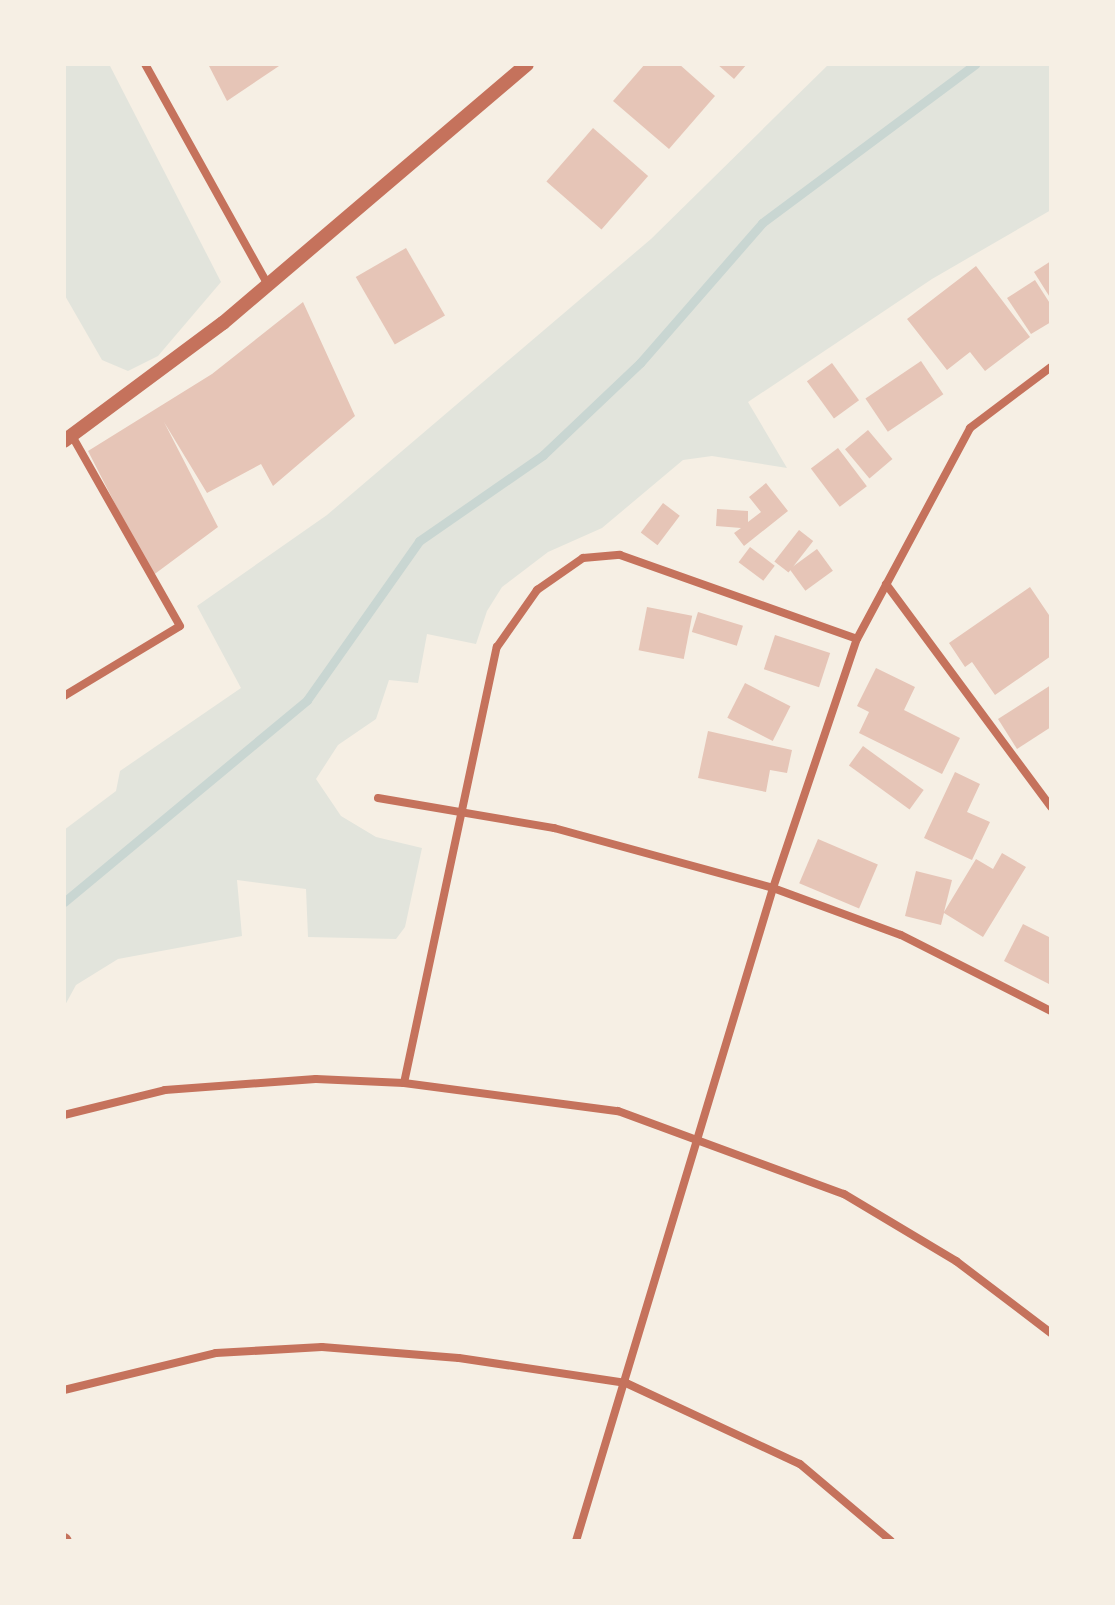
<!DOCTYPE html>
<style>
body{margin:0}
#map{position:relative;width:1115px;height:1605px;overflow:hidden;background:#f6efe4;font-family:Lato,sans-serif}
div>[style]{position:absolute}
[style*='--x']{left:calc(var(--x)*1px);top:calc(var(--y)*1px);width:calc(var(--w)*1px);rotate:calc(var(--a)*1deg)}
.green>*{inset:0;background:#e2e4dc}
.stream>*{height:9px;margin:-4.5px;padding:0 4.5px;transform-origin:4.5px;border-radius:4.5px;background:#c9d6d2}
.building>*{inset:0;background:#e6c5b7;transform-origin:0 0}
.minor>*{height:8px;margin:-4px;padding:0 4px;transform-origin:4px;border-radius:4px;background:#c5725c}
.tertiary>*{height:14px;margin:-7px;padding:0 7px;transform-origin:7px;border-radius:7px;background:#c5725c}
span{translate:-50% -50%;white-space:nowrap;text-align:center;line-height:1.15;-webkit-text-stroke:8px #f6efe4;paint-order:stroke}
.frame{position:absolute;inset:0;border:66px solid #f6efe4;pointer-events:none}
</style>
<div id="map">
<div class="green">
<div style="clip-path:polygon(64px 64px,109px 64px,221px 282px,158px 356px,128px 371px,102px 360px,64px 294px)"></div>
<div style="clip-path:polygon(829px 64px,1051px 64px,1051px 210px,932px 279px,748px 402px,787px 468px,712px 456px,683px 460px,602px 528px,548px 552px,502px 587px,487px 611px,476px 644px,427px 634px,418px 683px,389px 680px,376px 719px,338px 745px,316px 779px,341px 816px,376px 837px,422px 848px,405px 927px,396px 939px,308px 937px,306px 889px,237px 880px,242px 936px,118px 959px,76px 985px,64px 1007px,64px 830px,116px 791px,120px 771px,241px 688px,197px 606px,327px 515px,651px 239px)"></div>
</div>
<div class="stream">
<div style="--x:64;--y:902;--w:316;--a:-39.7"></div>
<div style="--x:307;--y:700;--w:194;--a:-54.8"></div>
<div style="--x:419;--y:541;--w:151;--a:-34.7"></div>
<div style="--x:543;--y:455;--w:134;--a:-43.5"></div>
<div style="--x:640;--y:363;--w:186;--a:-48.9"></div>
<div style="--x:762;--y:223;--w:266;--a:-36.7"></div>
</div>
<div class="building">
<div style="clip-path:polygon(208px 64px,282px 64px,227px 101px)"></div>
<div style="clip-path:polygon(645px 64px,679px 64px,715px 96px,669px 149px,613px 101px)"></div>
<div style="clip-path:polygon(717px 64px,747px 64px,734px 79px)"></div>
<div style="left:593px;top:128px;width:73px;height:71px;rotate:41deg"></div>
<div style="left:406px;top:248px;width:78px;height:58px;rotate:60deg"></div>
<div style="clip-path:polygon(1051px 261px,1051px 299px,1034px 272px)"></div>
<div style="clip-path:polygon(976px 266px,1030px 337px,985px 371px,970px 352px,947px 370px,907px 319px)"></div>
<div style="clip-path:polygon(1035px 280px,1051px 305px,1051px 322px,1031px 334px,1007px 298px)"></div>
<div style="clip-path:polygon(303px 302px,355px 416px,273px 486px,261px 464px,207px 493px,164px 422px,218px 527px,152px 576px,88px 451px,212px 374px)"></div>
<div style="left:921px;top:361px;width:40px;height:67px;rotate:56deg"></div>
<div style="left:832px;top:363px;width:46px;height:31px;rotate:54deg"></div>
<div style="left:868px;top:430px;width:38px;height:30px;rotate:50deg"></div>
<div style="left:838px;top:448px;width:48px;height:34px;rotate:53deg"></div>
<div style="clip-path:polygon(766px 483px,788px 511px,744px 546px,734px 533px,741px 528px,716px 526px,717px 509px,748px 511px,748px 522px,761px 512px,749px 497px)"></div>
<div style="left:663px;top:503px;width:21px;height:37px;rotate:37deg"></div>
<div style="left:799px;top:530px;width:18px;height:40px;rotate:38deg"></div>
<div style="left:750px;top:547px;width:31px;height:19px;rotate:37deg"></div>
<div style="left:817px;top:549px;width:27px;height:34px;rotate:54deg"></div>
<div style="clip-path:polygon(1030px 587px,1051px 618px,1051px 656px,995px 695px,972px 662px,965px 667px,949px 643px)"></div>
<div style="left:647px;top:607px;width:46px;height:44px;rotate:11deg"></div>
<div style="left:698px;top:612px;width:47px;height:21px;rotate:17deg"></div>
<div style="left:775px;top:635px;width:58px;height:36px;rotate:18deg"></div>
<div style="clip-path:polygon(876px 668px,915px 687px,904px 710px,960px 738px,942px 774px,859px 733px,869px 712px,857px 706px)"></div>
<div style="left:745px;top:683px;width:51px;height:39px;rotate:27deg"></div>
<div style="clip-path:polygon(1051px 685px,1051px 727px,1017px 749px,998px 719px)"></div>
<div style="clip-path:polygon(708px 731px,792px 750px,787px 773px,770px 770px,766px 792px,698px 778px)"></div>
<div style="left:863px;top:746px;width:75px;height:24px;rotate:36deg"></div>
<div style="clip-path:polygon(955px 772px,980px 784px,967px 812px,990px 822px,972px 860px,924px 838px)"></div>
<div style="left:818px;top:839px;width:65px;height:48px;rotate:23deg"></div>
<div style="clip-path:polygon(1002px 853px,1026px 867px,983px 937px,944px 913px,941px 925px,905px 916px,916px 871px,952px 880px,944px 912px,976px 859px,993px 869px)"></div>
<div style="clip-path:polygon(1023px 924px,1051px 938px,1051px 985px,1004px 961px)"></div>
</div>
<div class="minor">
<div style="--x:145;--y:64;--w:253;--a:60.9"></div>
<div style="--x:886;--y:584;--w:277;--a:53.5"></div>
<div style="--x:64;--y:696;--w:135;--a:-31.1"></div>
<div style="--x:180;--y:626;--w:219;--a:-119.6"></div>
<div style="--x:378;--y:798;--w:179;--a:9.7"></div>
<div style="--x:554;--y:828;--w:227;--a:15.3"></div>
<div style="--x:773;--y:888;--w:136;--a:20.2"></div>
<div style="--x:901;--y:935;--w:168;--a:26.9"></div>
<div style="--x:404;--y:1083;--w:446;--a:-78"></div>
<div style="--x:497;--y:647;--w:70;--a:-54.9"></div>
<div style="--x:537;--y:590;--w:56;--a:-34.8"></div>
<div style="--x:583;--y:558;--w:37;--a:-5"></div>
<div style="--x:620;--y:555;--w:251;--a:19.5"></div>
<div style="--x:64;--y:1115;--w:104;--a:-13.9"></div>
<div style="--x:165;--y:1090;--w:151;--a:-4.2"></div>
<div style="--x:316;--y:1079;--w:88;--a:2.6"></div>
<div style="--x:404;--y:1083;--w:216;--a:7.5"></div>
<div style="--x:618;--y:1111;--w:241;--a:20.2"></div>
<div style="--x:844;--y:1194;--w:131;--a:30.9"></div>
<div style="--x:956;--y:1261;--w:119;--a:37.2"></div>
<div style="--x:64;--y:1390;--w:156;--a:-13.7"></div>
<div style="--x:216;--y:1353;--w:106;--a:-3.2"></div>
<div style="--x:322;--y:1347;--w:137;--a:4.6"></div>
<div style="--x:459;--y:1358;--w:169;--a:8.5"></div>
<div style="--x:626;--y:1383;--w:192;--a:25"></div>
<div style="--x:800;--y:1464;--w:119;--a:40.2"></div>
<div style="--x:576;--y:1541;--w:682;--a:-73.21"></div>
<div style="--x:773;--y:888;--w:263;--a:-71.4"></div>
<div style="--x:857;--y:639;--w:239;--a:-61.8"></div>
<div style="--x:970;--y:428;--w:101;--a:-37"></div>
</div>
<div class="tertiary">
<div style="--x:64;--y:441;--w:198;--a:-36.6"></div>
<div style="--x:223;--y:323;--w:399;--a:-40.4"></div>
<div style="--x:64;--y:1540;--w:1;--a:45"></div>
</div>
<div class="frame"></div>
</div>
